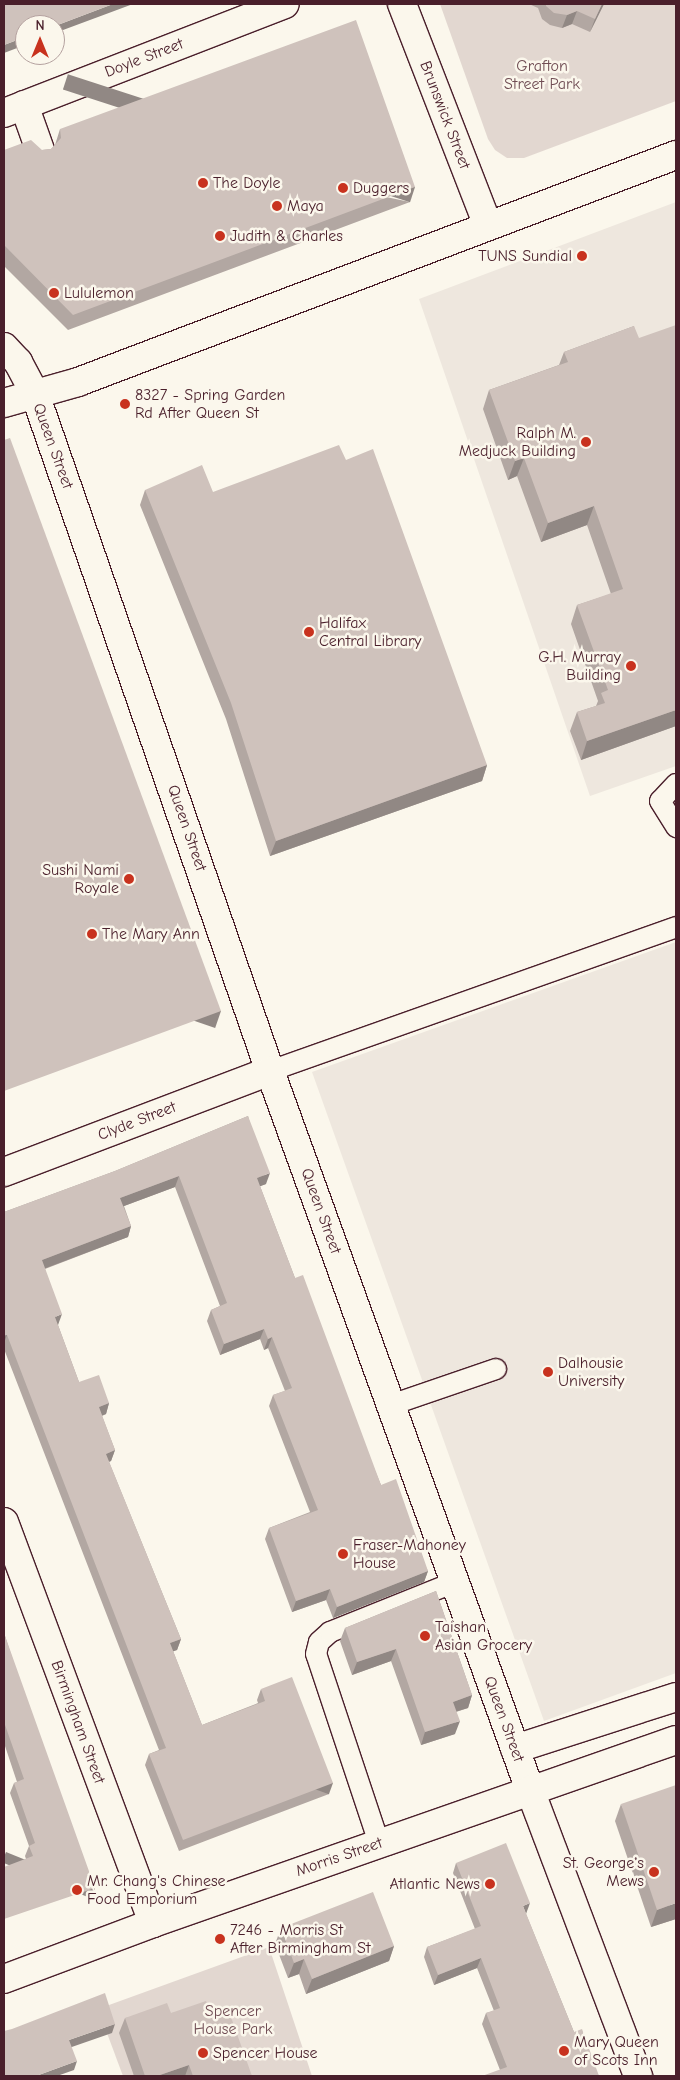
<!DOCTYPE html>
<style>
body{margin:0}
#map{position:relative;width:680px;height:2080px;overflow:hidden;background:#fbf7ec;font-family:"Comic Neue",sans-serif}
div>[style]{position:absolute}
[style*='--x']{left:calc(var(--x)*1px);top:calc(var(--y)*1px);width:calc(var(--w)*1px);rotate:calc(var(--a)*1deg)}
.built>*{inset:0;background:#eee7de}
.green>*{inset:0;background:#e2d7d0}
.roads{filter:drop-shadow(1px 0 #4a1f2b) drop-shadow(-1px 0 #4a1f2b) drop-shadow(0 1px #4a1f2b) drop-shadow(0 -1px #4a1f2b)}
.lane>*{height:20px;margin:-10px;padding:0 10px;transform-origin:10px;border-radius:10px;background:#fbf7ec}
.street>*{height:28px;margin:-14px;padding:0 14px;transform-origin:14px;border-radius:14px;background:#fbf7ec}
.secondary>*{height:28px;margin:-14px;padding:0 14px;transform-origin:14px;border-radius:14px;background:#fbf7ec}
.wall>*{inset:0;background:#b2a7a2}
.shaded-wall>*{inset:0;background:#918884;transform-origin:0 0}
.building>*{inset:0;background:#cfc2bc}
.dots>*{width:14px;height:14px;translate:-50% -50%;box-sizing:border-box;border:2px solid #fbf7ec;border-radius:50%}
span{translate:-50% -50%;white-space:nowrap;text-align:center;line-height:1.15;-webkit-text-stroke:5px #fbf7ec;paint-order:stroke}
.street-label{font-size:16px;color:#4a1f2b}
.park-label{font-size:16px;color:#704d54}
.poi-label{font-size:16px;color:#4a1f2b}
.left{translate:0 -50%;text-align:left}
.right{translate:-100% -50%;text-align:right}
.frame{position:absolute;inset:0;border:5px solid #4a1f2b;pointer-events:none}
.north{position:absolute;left:15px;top:15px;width:50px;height:50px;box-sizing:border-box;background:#fbf7ec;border:1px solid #b4a19f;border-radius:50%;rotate:0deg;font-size:14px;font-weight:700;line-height:20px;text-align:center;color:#4a1f2b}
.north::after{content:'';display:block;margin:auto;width:18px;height:22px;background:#c8321e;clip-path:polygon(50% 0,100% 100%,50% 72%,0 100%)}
</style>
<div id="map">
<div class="built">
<div style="clip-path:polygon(676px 202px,676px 766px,590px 796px,419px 299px)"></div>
<div style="clip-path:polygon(676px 942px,676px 1673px,544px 1721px,312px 1072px)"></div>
</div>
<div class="green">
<div style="clip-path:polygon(440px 4px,676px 4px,676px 101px,524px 158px,507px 158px,495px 150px,488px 139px)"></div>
<div style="clip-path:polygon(269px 1947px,312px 2076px,123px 2076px,98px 2009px)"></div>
</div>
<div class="roads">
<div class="lane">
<div style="--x:676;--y:784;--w:23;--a:133"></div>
<div style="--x:660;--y:801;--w:31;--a:58"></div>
<div style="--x:270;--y:1071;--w:431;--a:-19.5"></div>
<div style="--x:391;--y:1405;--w:111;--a:-18.9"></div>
<div style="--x:379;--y:1843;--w:199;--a:-108.4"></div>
<div style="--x:316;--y:1654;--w:12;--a:-76"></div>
<div style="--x:319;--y:1642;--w:15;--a:-42"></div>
<div style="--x:330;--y:1632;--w:135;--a:-21.8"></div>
</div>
<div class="street">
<div style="--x:24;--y:105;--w:48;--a:70.4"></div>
<div style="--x:4;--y:113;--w:301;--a:-21.2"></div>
<div style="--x:4;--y:1172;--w:285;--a:-20.8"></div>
<div style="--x:4;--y:1522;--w:428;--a:69.6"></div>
</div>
<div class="secondary">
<div style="--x:402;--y:4;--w:238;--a:68.8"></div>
<div style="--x:4;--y:347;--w:21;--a:47"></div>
<div style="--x:18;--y:362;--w:36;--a:62"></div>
<div style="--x:35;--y:394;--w:717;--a:70.86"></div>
<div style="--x:270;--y:1071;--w:765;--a:70.12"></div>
<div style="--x:530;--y:1790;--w:306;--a:69.3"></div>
<div style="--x:4;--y:403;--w:77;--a:-15.8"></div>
<div style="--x:78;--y:382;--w:640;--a:-20.79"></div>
<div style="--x:515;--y:1749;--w:169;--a:-17.9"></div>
<div style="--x:4;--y:1979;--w:159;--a:-20.6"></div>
<div style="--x:153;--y:1923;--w:554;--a:-19.29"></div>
</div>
</div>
<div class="wall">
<div style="clip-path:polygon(529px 4px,604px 4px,590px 32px,572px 24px,562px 28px,550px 25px,542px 19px,538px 8px)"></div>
<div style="clip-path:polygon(60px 129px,410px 202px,68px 330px,4px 266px,4px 150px,42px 150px,51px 149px,55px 145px)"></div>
<div style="clip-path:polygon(634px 326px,676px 726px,581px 760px,570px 731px,577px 712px,596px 706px,598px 701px,571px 624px,577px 605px,611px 594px,587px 525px,541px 542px,517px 476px,508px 480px,483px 409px,489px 390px,559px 365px,564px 352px)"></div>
<div style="clip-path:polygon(145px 490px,213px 492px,487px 765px,482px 781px,270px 856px,226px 719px,140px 505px)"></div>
<div style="clip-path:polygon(248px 1116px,266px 1184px,260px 1186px,295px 1278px,381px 1485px,428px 1571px,424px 1582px,333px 1618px,326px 1600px,292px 1612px,265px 1539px,269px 1528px,310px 1512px,269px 1406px,273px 1395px,285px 1391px,268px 1348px,264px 1350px,260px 1339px,220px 1355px,207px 1321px,211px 1310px,220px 1306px,175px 1187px,124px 1206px,131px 1226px,128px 1237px,45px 1269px,58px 1325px,79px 1382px,109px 1403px,106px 1414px,102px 1416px,115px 1450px,111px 1461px,109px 1462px,181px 1639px,177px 1650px,173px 1651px,202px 1725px,258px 1703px,257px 1700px,261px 1689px,329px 1794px,179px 1851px,145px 1765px,149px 1754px,159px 1750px,4px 1349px,4px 1212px,115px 1171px)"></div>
<div style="clip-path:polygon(436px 1591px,472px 1695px,468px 1708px,456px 1712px,455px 1734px,421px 1745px,391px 1661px,352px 1675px,340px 1641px,345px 1628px)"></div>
<div style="clip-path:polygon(4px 1633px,91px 1898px,26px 1859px,25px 1856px,29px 1846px,10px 1793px,14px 1783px,17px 1782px,4px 1743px)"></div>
<div style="clip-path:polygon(621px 1804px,676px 1919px,651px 1927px,615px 1821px)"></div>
<div style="clip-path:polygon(456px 1863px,526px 1914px,574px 2032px,599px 2076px,500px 2070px,482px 2024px,486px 2013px,494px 2011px,477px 1968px,434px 1985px,424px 1957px,427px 1947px,475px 1929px,453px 1873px)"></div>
<div style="clip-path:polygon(281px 1928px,394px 1946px,389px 1961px,306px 1994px,299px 1974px,288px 1978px,275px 1944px)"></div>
<div style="clip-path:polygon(209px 2011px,252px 2076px,134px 2076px,119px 2033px,125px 2018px,171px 2013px)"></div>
</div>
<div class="shaded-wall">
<div style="clip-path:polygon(113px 4px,133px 4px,55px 33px,55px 26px)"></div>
<div style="clip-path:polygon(602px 4px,604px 4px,590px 32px,595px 19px)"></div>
<div style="clip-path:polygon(577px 11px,572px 24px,562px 28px,567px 15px)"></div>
<div style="clip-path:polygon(25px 37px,25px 45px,4px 53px,4px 45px)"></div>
<div style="left:415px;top:187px;width:16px;height:365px;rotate:108deg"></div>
<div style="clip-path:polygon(524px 458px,517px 476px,508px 480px,515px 461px)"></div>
<div style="clip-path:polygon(594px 506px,587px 525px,541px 542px,548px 523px)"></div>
<div style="clip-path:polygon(676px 710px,676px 726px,581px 760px,587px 741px)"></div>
<div style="clip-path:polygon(487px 765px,482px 781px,270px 856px,276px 841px)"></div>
<div style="left:221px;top:1011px;width:18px;height:231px;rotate:109deg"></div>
<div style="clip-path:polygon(270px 1173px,266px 1184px,253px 1189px,257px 1178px)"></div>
<div style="clip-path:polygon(179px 1176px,175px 1187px,116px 1209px,120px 1198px)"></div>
<div style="clip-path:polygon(131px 1226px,128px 1237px,38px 1271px,42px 1260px)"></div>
<div style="clip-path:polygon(62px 1314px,58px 1325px,51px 1328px,55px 1317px)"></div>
<div style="clip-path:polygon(264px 1329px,260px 1339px,220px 1355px,224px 1344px)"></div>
<div style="clip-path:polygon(7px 1335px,4px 1343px,4px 1336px)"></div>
<div style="clip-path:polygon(272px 1337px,268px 1348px,264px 1350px,268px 1339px)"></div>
<div style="clip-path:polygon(109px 1403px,106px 1414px,95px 1418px,99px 1407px)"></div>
<div style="clip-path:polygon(115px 1450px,111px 1461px,102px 1464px,106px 1454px)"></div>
<div style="clip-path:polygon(428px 1571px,424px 1582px,333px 1618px,337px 1607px)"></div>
<div style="clip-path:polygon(330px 1589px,326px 1600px,292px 1612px,296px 1601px)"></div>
<div style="clip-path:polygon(181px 1639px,177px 1650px,166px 1654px,170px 1643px)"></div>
<div style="clip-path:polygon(396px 1649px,391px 1661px,352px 1675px,357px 1662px)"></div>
<div style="clip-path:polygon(472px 1695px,468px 1708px,448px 1714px,453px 1702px)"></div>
<div style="clip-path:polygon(460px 1721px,455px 1734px,421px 1745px,425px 1732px)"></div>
<div style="left:333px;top:1783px;width:12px;height:160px;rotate:110deg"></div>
<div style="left:95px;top:1888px;width:11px;height:96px;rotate:112deg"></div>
<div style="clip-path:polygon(530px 1903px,526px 1914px,523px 1906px)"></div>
<div style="clip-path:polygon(676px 1903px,676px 1919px,651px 1927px,657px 1910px)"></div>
<div style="clip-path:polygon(394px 1946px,389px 1961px,306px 1994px,312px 1979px)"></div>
<div style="clip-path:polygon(481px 1958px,477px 1968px,434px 1985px,438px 1975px)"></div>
<div style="clip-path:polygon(304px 1959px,299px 1974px,288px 1978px,294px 1963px)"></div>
<div style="clip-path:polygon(115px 2024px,112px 2033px,66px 2049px,69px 2040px)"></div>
<div style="clip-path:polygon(77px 2061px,74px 2070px,57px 2076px,36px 2076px)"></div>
<div style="clip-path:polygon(189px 2065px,185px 2076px,157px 2076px)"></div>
</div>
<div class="building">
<div style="clip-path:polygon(4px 4px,113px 4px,55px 26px,25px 25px,25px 37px,4px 45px)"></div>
<div style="clip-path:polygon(546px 4px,602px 4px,595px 19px,577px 11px,567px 15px,554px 13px,546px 6px)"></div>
<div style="clip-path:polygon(356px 20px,415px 187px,73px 315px,4px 245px,4px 150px,31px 140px,42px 150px,51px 149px,61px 138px,60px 129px)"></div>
<div style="clip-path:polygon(676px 325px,676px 710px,587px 741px,577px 712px,605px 703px,601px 693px,608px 690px,577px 605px,623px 589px,594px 506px,548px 523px,524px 458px,515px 461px,489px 390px,568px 362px,564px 352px,634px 326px,639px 338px)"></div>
<div style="clip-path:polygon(10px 438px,221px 1011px,4px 1091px,4px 440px)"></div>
<div style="clip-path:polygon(339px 445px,346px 460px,373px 449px,487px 765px,276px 841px,231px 703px,145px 490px,202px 465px,213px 492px)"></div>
<div style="clip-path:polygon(248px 1116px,270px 1173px,257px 1178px,295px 1278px,303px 1275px,381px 1485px,396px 1479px,428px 1571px,337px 1607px,330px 1589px,296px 1601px,269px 1528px,318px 1510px,273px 1395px,292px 1388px,272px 1337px,268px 1339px,264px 1329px,224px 1344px,211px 1310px,227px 1303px,179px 1176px,120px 1198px,131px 1226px,42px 1260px,62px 1314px,55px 1317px,79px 1382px,99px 1375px,109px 1403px,99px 1407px,115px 1450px,106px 1454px,181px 1639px,170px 1643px,202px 1725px,265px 1701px,261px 1689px,292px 1677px,333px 1783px,183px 1840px,149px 1754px,166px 1748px,7px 1335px,4px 1335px,4px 1212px,115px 1171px)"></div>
<div style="clip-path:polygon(436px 1591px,472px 1695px,453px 1702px,460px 1721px,425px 1732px,396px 1649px,357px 1662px,345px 1628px)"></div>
<div style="clip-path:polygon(4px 1633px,95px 1888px,4px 1919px,4px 1867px,33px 1856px,29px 1846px,35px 1843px,14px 1783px,24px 1779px,4px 1722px)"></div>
<div style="clip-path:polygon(676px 1785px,676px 1903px,657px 1910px,621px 1804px)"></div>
<div style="clip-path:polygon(506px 1843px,530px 1903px,523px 1906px,574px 2032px,582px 2029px,599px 2076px,482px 2076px,507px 2067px,486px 2013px,500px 2008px,481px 1958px,438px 1975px,427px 1947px,481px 1926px,456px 1863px)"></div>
<div style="clip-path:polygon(373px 1892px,394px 1946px,312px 1979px,304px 1959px,294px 1963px,281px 1928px)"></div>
<div style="clip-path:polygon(105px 1993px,115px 2024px,69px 2040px,77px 2061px,36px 2076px,4px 2076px,4px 2031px,12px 2029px)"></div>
<div style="clip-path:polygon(206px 2001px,209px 2011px,227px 2006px,252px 2076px,193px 2076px,189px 2065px,157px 2076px,145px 2076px,125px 2018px,167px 2003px,171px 2013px)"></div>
</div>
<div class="dots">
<div style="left:203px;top:183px;background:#c8321e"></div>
<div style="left:343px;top:188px;background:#c8321e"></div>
<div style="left:277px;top:206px;background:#c8321e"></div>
<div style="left:220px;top:236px;background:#c8321e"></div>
<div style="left:582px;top:256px;background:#c8321e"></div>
<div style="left:54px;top:293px;background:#c8321e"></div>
<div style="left:125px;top:404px;background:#c8321e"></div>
<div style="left:586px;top:442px;background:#c8321e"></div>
<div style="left:309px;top:632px;background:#c8321e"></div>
<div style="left:631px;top:666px;background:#c8321e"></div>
<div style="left:129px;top:879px;background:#c8321e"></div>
<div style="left:92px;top:934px;background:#c8321e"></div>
<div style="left:548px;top:1372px;background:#c8321e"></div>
<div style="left:343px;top:1554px;background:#c8321e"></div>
<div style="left:425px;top:1636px;background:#c8321e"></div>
<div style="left:654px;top:1872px;background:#c8321e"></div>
<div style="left:490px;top:1884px;background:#c8321e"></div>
<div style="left:77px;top:1890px;background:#c8321e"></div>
<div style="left:220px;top:1939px;background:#c8321e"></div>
<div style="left:564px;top:2051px;background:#c8321e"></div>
<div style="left:203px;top:2053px;background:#c8321e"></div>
</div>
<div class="street-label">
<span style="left:144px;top:58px;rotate:-21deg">Doyle Street</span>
<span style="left:445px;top:115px;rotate:69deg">Brunswick Street</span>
<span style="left:53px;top:446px;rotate:70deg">Queen Street</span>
<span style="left:187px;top:828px;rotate:71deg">Queen Street</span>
<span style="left:137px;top:1121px;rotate:-21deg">Clyde Street</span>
<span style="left:321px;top:1211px;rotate:70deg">Queen Street</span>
<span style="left:504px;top:1719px;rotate:70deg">Queen Street</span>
<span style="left:78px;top:1722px;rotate:70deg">Birmingham Street</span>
<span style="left:339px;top:1857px;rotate:-19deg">Morris Street</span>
</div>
<div class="park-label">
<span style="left:542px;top:75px">Grafton<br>Street Park</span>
<span style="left:233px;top:2020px">Spencer<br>House Park</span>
</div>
<div class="poi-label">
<span class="left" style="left:213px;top:183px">The Doyle</span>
<span class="left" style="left:353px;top:188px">Duggers</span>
<span class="left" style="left:287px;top:206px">Maya</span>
<span class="left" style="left:230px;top:236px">Judith &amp; Charles</span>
<span class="right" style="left:572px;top:256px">TUNS Sundial</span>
<span class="left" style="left:64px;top:293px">Lululemon</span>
<span class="left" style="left:135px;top:404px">8327 - Spring Garden<br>Rd After Queen St</span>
<span class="right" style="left:576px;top:442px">Ralph M.<br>Medjuck Building</span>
<span class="left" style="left:319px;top:632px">Halifax<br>Central Library</span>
<span class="right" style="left:621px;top:666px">G.H. Murray<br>Building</span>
<span class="right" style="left:119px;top:879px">Sushi Nami<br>Royale</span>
<span class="left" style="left:102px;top:934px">The Mary Ann</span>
<span class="left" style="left:558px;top:1372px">Dalhousie<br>University</span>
<span class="left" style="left:353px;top:1554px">Fraser-Mahoney<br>House</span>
<span class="left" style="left:435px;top:1636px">Taishan<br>Asian Grocery</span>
<span class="right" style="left:644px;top:1872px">St. George's<br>Mews</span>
<span class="left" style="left:87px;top:1890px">Mr. Chang's Chinese<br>Food Emporium</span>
<span class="right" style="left:480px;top:1884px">Atlantic News</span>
<span class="left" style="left:230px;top:1939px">7246 - Morris St<br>After Birmingham St</span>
<span class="left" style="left:574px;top:2051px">Mary Queen<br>of Scots Inn</span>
<span class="left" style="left:213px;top:2053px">Spencer House</span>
</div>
<div class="frame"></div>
<div class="north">N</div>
</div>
